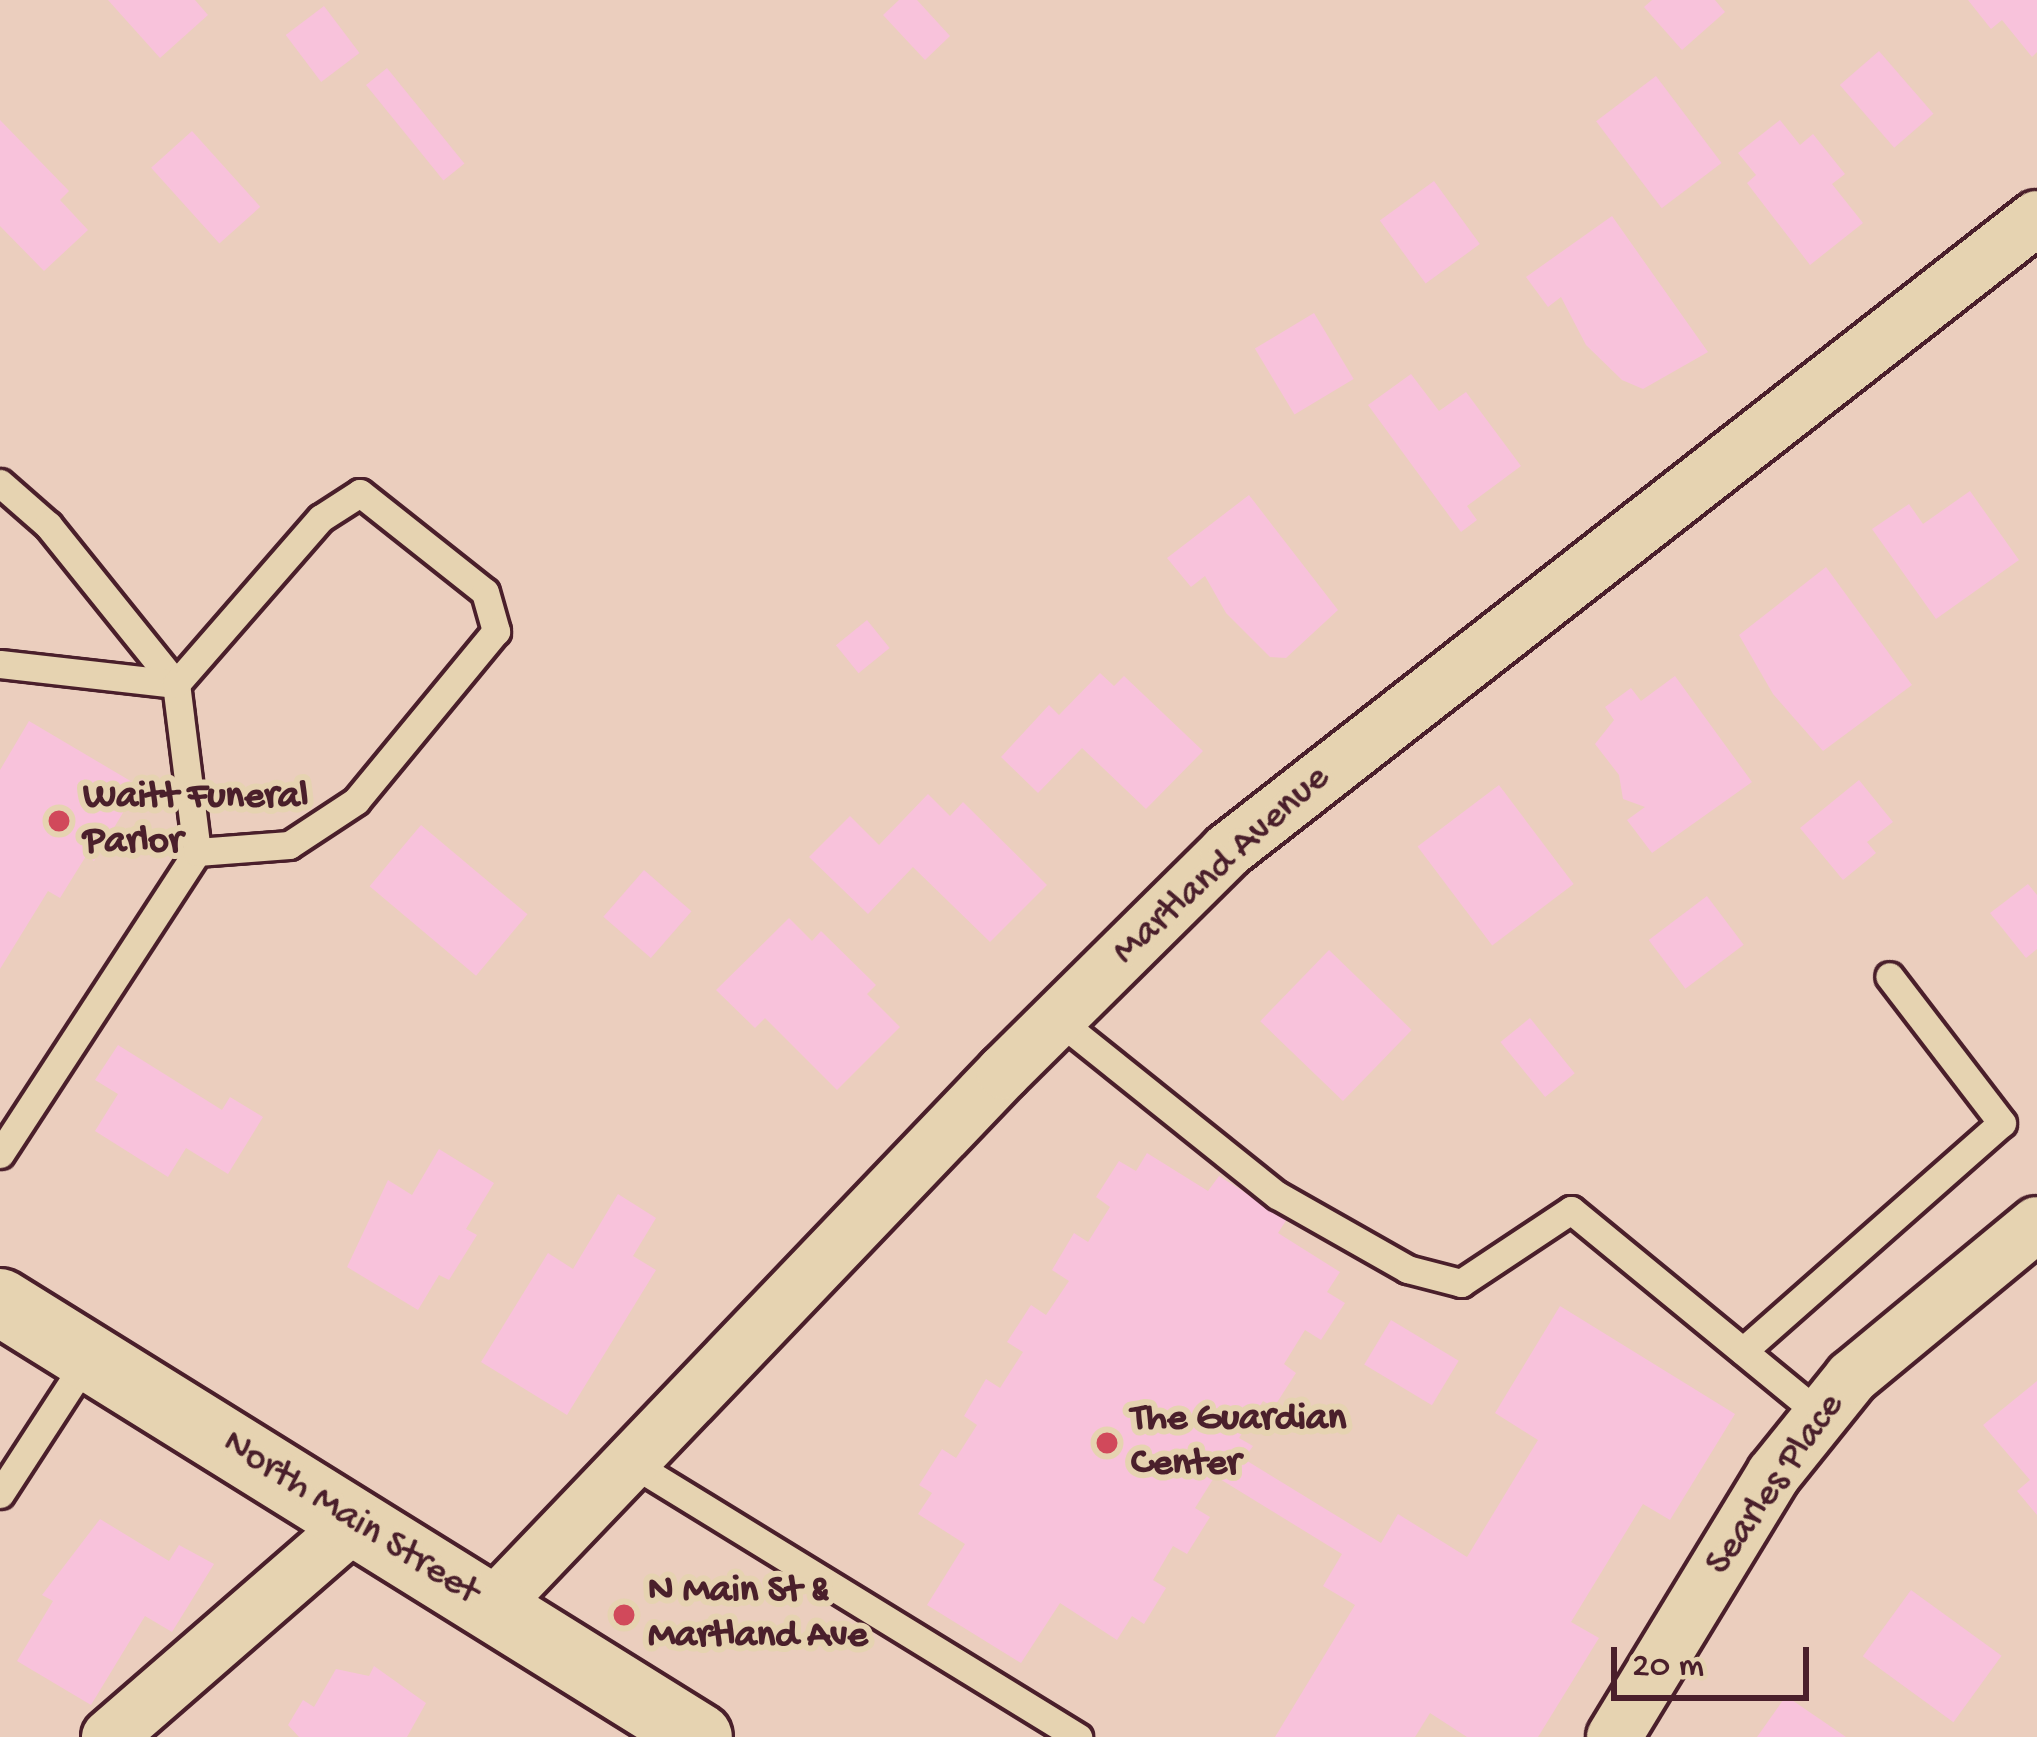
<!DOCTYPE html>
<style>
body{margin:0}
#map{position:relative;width:2037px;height:1737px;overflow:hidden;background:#ebcebe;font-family:"Gochi Hand",sans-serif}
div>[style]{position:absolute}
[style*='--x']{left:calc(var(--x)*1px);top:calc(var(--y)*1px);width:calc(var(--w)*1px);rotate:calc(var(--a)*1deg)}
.building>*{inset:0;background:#f8c2db;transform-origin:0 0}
.roads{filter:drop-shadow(3px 0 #4a1f2b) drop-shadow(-3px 0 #4a1f2b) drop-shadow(0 3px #4a1f2b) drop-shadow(0 -3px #4a1f2b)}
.lane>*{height:27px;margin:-13.5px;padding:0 13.5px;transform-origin:13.5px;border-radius:13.5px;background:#e6d3b1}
.street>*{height:54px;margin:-27px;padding:0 27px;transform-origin:27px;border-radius:27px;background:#e6d3b1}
.secondary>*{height:66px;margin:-33px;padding:0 33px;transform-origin:33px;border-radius:33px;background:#e6d3b1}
.dots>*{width:33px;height:33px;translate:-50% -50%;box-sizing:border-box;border:6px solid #e6d3b1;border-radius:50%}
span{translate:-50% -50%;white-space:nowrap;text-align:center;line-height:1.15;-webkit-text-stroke:12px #e6d3b1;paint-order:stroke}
.poi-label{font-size:39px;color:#4a1f2b;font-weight:700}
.left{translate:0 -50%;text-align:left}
.street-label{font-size:39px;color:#4a1f2b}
.scale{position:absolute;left:1611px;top:1647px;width:198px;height:54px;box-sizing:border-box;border:6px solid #4a1f2b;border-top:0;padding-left:15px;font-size:36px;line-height:42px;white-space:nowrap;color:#4a1f2b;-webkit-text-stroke:9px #e6d3b1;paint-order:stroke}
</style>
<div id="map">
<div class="building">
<div style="clip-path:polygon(108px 0,195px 0,208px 15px,160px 58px)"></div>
<div style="clip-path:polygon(899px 0,917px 0,950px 36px,925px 60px,883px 15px)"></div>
<div style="clip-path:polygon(1652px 0,1715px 0,1725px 12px,1682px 50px,1644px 7px)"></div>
<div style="clip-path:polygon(1968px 0,2037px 0,2037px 52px,2032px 57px,2002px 20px,1991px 29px)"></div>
<div style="left:324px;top:6px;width:59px;height:48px;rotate:53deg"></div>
<div style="left:1879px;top:51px;width:83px;height:52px;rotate:49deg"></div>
<div style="left:387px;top:68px;width:123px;height:27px;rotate:51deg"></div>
<div style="left:1656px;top:76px;width:109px;height:75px;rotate:53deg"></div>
<div style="clip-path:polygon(0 120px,69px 191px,60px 200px,88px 230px,44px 271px,0 226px)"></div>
<div style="clip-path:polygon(1780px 120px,1800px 145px,1813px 134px,1845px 174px,1832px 184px,1863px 223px,1810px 265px,1747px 183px,1756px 175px,1738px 153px)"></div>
<div style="left:192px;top:131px;width:102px;height:55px;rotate:48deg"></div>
<div style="left:1434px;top:181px;width:78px;height:67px;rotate:54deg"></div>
<div style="clip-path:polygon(1612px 216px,1708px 352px,1643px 389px,1622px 380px,1586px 345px,1561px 297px,1548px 307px,1526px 277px)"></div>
<div style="left:1314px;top:313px;width:77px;height:69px;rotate:59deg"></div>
<div style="clip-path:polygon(1411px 374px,1439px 411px,1466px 392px,1521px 466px,1467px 506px,1477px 520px,1461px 532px,1368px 405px)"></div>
<div style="clip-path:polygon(1970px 491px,2019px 560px,1936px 619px,1872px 529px,1909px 504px,1923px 524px)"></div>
<div style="clip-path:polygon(1249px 495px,1338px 610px,1286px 658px,1270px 657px,1226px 613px,1205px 576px,1191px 587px,1167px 558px)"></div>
<div style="clip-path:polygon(1826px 567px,1912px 685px,1823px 751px,1773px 694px,1739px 635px)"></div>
<div style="left:867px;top:620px;width:36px;height:40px;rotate:51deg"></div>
<div style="clip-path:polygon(1100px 673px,1114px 686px,1124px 676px,1203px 751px,1146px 809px,1082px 748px,1038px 793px,1001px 757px,1049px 705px,1059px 715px)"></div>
<div style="clip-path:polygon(1675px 676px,1752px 782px,1652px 853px,1627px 820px,1645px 807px,1623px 799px,1619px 775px,1595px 744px,1614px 720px,1605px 707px,1631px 688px,1641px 701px)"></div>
<div style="clip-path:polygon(29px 721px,139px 786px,94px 861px,86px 856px,60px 898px,48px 891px,0 969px,0 770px)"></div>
<div style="clip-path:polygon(1859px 780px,1893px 822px,1867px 842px,1876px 853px,1843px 880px,1800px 828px)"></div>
<div style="left:1499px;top:785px;width:124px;height:102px;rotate:53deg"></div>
<div style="clip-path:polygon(928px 794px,950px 816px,963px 802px,1047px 885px,990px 942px,913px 867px,868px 914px,809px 857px,850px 816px,879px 845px)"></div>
<div style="left:421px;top:825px;width:139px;height:80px;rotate:40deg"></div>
<div style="left:644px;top:870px;width:63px;height:62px;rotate:41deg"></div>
<div style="clip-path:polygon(2028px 884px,2037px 895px,2037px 949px,2026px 958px,1990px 913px)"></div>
<div style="left:1707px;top:896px;width:61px;height:73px;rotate:53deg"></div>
<div style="clip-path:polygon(789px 918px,812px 941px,821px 931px,876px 985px,867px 994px,900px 1027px,837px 1090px,765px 1018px,755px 1028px,716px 990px)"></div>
<div style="left:1329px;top:950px;width:115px;height:99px;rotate:44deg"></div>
<div style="left:1530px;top:1018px;width:71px;height:38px;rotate:51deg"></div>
<div style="clip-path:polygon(118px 1045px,222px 1110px,230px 1097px,263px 1117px,228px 1174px,186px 1148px,168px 1177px,95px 1131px,118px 1094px,95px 1080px)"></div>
<div style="clip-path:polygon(439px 1149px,494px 1183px,466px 1229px,477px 1235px,449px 1280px,439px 1275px,418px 1310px,347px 1267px,388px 1180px,412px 1195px)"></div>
<div style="clip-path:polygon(1147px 1153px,1208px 1191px,1219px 1176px,1287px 1219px,1278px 1233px,1340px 1272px,1327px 1292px,1345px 1303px,1321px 1340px,1305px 1330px,1284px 1364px,1296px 1373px,1274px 1407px,1263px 1401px,1239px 1438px,1253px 1446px,1244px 1459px,1381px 1543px,1398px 1514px,1467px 1557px,1538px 1440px,1495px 1413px,1560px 1306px,1735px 1414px,1670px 1520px,1643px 1504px,1571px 1622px,1599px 1638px,1538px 1737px,1467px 1737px,1430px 1713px,1415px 1737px,1275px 1737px,1355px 1605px,1323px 1586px,1342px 1554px,1215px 1476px,1195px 1508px,1210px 1517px,1187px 1554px,1173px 1546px,1153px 1580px,1166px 1588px,1144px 1624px,1132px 1616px,1117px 1640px,1060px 1603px,1021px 1663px,927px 1605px,965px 1544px,918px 1514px,932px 1493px,919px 1485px,942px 1449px,956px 1458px,977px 1425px,964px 1416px,986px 1379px,1000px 1388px,1023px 1352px,1007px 1342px,1031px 1305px,1046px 1315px,1069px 1281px,1052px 1270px,1074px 1233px,1088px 1242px,1110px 1207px,1096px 1197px,1119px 1161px,1136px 1171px)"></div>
<div style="clip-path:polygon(618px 1194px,656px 1218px,633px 1256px,656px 1270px,567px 1415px,481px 1362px,548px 1253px,573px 1269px)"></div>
<div style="left:1391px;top:1320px;width:79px;height:52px;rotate:31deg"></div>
<div style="clip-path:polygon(2037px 1381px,2037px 1515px,2017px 1491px,2030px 1480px,1983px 1425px)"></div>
<div style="clip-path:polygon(100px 1519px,169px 1561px,179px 1545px,214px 1564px,172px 1632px,145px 1616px,91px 1705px,17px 1661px,53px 1601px,42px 1595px)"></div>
<div style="left:1911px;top:1590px;width:112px;height:82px;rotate:36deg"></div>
<div style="clip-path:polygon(374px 1666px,426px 1703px,407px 1737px,299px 1737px,288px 1725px,303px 1700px,314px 1707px,336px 1669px,369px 1676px)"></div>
<div style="clip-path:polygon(1786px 1696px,1846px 1737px,1757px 1737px)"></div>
</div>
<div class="roads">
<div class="lane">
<div style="--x:0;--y:483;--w:64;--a:41.2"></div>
<div style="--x:48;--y:525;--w:204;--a:51.2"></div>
<div style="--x:176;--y:684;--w:177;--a:-173.5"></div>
<div style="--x:1057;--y:1019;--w:282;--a:38.7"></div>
<div style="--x:1277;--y:1195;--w:150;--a:29.6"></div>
<div style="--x:1407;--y:1269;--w:56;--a:14.5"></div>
<div style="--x:1461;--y:1283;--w:132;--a:-33.6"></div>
<div style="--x:1571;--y:1210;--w:323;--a:39.4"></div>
<div style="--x:0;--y:1154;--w:361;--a:-56.9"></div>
<div style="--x:197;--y:852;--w:169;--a:-97.1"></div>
<div style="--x:176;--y:684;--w:220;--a:-48.9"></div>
<div style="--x:321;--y:518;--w:46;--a:-32.7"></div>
<div style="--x:360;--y:493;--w:159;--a:38.4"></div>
<div style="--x:485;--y:592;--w:41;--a:74.2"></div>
<div style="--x:496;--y:631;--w:220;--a:129.5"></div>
<div style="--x:356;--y:801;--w:80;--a:146.7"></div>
<div style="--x:289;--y:845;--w:92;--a:175.6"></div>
<div style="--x:1743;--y:1351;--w:345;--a:-41.4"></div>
<div style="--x:2002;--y:1123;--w:185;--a:-127.5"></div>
<div style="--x:630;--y:1462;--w:526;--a:31.54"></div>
<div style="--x:0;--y:1494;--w:163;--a:-57"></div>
</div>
<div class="street">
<div style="--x:492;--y:1607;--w:741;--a:-46.26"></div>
<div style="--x:1004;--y:1072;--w:314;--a:-44.7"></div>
<div style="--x:1227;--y:851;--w:1028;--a:-38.01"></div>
<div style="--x:109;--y:1737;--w:327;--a:-41"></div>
<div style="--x:1614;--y:1737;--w:308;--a:-58.7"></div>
<div style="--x:1774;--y:1474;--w:124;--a:-51.2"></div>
<div style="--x:1852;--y:1377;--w:240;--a:-39.6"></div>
</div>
<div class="secondary">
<div style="--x:0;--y:1302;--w:823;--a:31.89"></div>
</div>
</div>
<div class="dots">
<div style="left:59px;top:821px;background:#d1495b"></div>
<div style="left:1107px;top:1443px;background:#d1495b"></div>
<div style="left:624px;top:1615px;background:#d1495b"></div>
</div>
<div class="poi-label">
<span class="left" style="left:83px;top:821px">Waitt Funeral<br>Parlor</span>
<span class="left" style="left:1131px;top:1443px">The Guardian<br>Center</span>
<span class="left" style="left:648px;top:1615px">N Main St &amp;<br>Martland Ave</span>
</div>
<div class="street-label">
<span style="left:1222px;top:866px;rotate:-42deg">Martland Avenue</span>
<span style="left:1776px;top:1485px;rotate:-55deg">Searles Place</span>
<span style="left:350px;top:1519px;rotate:32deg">North Main Street</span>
</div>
<div class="scale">20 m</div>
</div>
